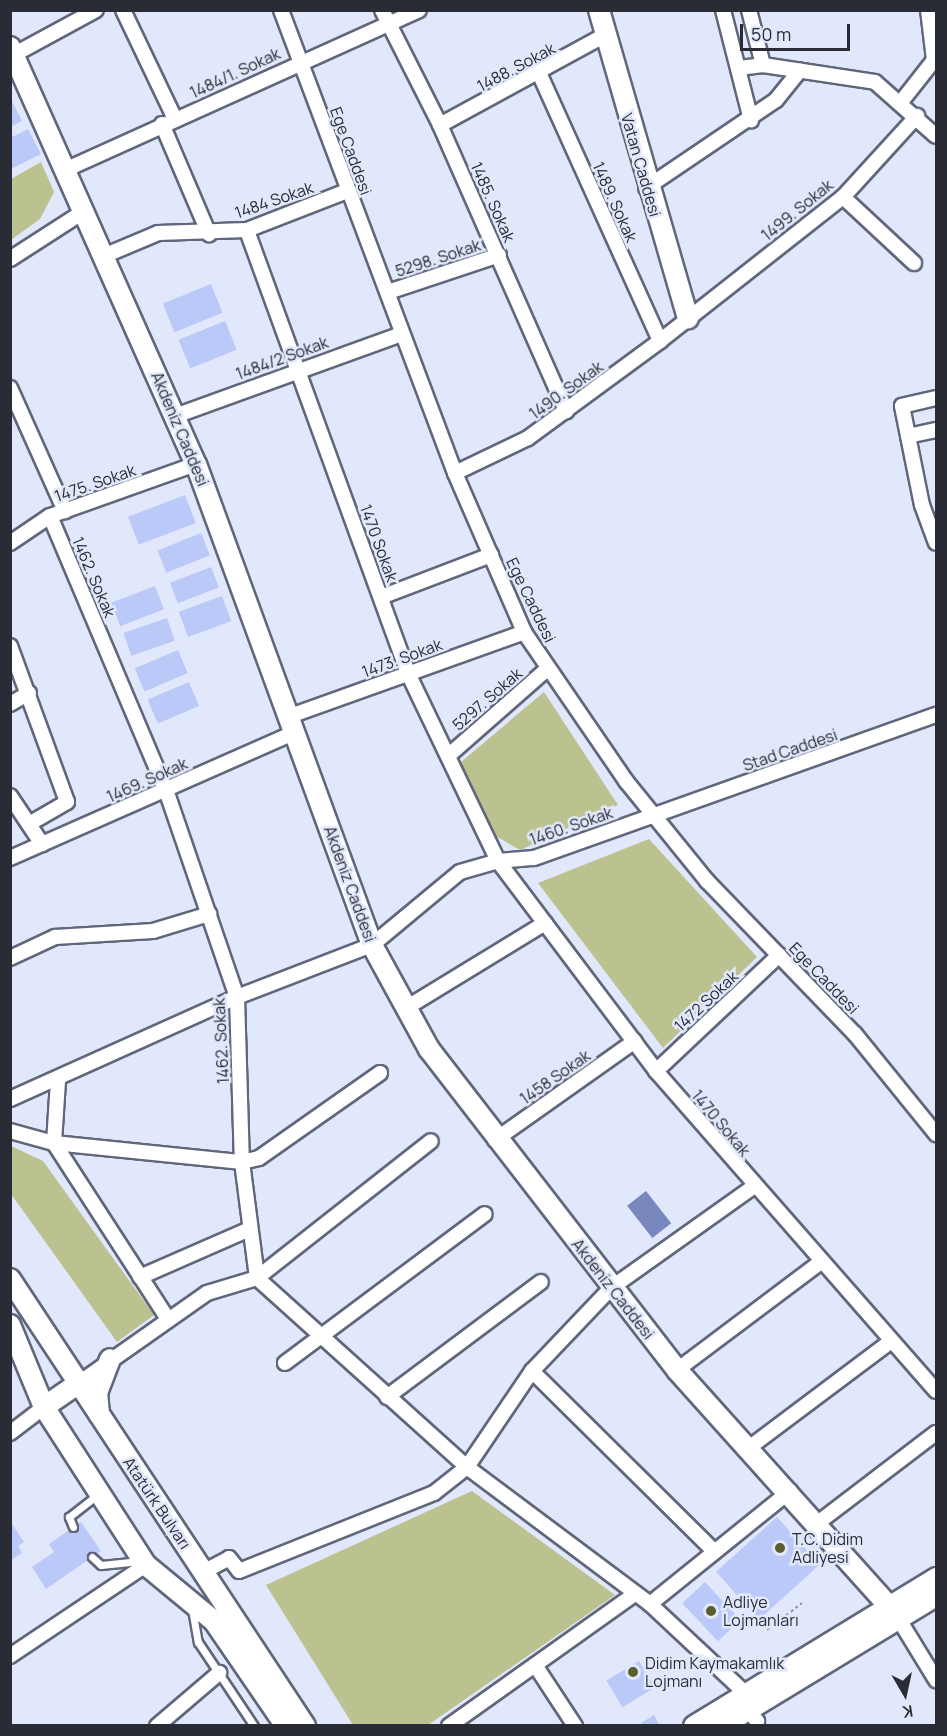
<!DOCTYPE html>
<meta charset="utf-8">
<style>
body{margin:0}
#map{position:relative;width:947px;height:1736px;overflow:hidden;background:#e1e8fb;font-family:Manrope,sans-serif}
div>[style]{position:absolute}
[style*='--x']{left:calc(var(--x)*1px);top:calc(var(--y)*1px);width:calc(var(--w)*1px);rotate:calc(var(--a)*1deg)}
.green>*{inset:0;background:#bbc28f}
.water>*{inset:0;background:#7888be;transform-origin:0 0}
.building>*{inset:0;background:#bac9f7;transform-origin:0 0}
.path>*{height:2px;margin-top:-1px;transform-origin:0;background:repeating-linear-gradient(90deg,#9196a5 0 3px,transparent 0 6px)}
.roads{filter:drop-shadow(2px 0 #60677b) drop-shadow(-2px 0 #60677b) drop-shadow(0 2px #60677b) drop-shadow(0 -2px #60677b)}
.lane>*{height:7px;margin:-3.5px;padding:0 3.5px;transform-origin:3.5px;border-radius:3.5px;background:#fff}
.street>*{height:14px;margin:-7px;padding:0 7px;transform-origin:7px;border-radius:7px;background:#fff}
.secondary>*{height:20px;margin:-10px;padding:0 10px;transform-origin:10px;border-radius:10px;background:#fff}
.dots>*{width:16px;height:16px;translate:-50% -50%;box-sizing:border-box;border:3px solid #e1e8fb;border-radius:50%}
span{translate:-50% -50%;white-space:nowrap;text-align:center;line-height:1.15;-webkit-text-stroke:5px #e1e8fb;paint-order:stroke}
.street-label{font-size:16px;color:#292c34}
.poi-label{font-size:16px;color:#292c34}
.left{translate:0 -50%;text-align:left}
.frame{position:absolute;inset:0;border:12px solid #292c34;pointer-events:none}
.north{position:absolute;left:875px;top:1664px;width:60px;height:60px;-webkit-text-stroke:4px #e1e8fb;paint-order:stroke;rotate:171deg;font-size:16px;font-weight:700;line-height:24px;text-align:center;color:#292c34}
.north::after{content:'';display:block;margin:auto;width:21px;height:27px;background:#292c34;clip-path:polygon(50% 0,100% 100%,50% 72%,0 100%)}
.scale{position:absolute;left:740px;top:24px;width:110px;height:27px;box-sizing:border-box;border:3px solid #292c34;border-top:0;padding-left:8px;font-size:18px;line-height:21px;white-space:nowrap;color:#292c34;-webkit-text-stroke:4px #e1e8fb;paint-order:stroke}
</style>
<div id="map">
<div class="green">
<div style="clip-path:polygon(41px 162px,54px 192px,40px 219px,11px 240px,11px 179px)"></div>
<div style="clip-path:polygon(544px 692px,618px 805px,520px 850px,492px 834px,461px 762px)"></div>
<div style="clip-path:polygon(649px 839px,757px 957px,663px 1048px,538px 883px)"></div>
<div style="clip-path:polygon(11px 1146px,43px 1161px,154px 1315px,117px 1342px,11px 1194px)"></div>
<div style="clip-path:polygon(472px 1491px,615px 1595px,428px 1725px,353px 1725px,266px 1585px)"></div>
</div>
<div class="water">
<div style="left:646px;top:1191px;width:41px;height:24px;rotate:52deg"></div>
</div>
<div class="building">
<div style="clip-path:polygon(10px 97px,22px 121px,10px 127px)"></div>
<div style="clip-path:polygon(28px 129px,41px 154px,11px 169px,10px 138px)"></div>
<div style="left:211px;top:284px;width:31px;height:52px;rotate:68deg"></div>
<div style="left:225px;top:321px;width:31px;height:50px;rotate:68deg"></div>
<div style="left:185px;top:495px;width:30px;height:61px;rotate:69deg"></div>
<div style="left:201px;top:533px;width:24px;height:47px;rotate:68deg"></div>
<div style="left:211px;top:567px;width:22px;height:44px;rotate:69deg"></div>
<div style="left:155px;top:586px;width:25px;height:47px;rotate:69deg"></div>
<div style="left:222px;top:596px;width:27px;height:46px;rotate:70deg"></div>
<div style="left:167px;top:618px;width:24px;height:46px;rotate:71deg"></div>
<div style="left:178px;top:650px;width:25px;height:47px;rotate:67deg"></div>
<div style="left:189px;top:682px;width:26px;height:45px;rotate:67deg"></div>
<div style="left:777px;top:1517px;width:64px;height:82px;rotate:48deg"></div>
<div style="clip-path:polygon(10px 1521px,24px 1542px,18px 1546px,22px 1553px,10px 1561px)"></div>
<div style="clip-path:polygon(81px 1522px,101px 1551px,46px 1589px,32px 1567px,54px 1552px,49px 1544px)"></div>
<div style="left:705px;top:1582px;width:52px;height:31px;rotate:47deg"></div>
<div style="left:739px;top:1657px;width:10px;height:11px;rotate:53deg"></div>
<div style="left:639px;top:1661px;width:31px;height:38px;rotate:59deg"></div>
<div style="clip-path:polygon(654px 1715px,660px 1726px,642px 1726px,641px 1723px)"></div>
</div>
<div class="path">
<div style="--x:767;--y:1630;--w:44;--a:-37.6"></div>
</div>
<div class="roads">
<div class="lane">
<div style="--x:73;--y:1527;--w:11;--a:-112"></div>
<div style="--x:69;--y:1517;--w:36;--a:-38"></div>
<div style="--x:92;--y:1557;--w:12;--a:42"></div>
<div style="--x:101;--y:1565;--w:39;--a:-6"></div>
<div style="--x:192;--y:1609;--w:34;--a:80"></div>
<div style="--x:198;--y:1642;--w:101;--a:56.3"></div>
</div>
<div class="street">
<div style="--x:123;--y:10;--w:121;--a:64.5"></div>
<div style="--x:281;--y:10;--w:495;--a:69.4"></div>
<div style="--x:455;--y:473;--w:173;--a:66.5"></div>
<div style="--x:524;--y:632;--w:181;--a:55.6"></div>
<div style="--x:626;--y:781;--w:129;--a:51"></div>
<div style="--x:707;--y:881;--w:213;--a:46"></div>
<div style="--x:855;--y:1034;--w:129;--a:51"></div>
<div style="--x:382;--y:10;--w:129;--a:63.2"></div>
<div style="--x:440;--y:125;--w:313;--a:66.2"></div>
<div style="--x:723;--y:10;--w:114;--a:75.7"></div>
<div style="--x:749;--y:10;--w:57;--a:75.7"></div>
<div style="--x:15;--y:54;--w:92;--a:-28.5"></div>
<div style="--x:739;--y:68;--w:24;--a:-7"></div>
<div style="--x:763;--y:65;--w:113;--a:8.6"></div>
<div style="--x:875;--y:82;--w:81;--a:41.5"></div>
<div style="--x:540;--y:75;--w:292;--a:65.7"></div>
<div style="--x:901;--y:102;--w:53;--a:-51.8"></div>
<div style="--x:934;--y:60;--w:50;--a:-96.8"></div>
<div style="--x:162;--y:124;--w:120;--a:66.9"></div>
<div style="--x:440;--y:125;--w:188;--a:-28.6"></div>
<div style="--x:67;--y:169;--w:386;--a:-24.3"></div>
<div style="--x:646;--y:188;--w:157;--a:-34.1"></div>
<div style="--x:776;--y:100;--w:38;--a:-51"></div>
<div style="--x:843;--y:197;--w:97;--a:42.9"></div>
<div style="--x:106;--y:255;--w:56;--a:-22.9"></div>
<div style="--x:158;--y:233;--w:89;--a:-1.9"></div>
<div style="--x:247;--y:230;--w:107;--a:-21.3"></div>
<div style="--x:10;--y:259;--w:90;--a:-32.8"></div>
<div style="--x:388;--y:292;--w:117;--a:-18.4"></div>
<div style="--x:10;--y:388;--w:135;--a:65.9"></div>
<div style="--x:936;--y:398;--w:35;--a:167"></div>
<div style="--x:902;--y:406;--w:101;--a:78.6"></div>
<div style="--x:922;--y:505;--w:40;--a:69.8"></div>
<div style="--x:175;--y:416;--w:241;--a:-19.9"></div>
<div style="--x:908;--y:436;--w:29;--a:-12"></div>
<div style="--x:455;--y:473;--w:81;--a:-25.6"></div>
<div style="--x:528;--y:438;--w:164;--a:-36.3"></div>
<div style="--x:660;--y:341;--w:233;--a:-38.2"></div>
<div style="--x:843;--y:197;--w:110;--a:-47.6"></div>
<div style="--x:50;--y:516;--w:298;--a:67.1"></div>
<div style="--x:166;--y:790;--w:219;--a:71.1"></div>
<div style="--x:237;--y:997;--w:165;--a:88.3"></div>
<div style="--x:242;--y:1162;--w:117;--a:82.6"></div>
<div style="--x:257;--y:1278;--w:283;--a:42"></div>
<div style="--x:467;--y:1467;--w:229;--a:36.8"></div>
<div style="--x:650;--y:1604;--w:129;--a:43.1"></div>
<div style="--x:744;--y:1692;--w:17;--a:80"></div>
<div style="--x:747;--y:1709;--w:16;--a:50"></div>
<div style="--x:10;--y:543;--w:48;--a:-34"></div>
<div style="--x:50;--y:516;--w:155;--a:-19.6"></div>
<div style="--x:381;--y:597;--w:118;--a:-20.9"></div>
<div style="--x:10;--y:646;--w:166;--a:69.9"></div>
<div style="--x:67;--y:802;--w:44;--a:149.9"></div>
<div style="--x:10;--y:704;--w:22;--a:-30"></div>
<div style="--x:290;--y:716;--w:249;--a:-19.7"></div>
<div style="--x:448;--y:756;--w:133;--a:-41.3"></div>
<div style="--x:10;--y:796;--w:58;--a:56.3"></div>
<div style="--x:10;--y:858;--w:313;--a:-23.8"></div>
<div style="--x:498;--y:861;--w:263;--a:53"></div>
<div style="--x:656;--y:1071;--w:425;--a:48.8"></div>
<div style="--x:498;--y:861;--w:36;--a:-5"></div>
<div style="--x:534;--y:858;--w:427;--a:-19.6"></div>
<div style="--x:10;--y:958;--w:50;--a:-25"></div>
<div style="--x:55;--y:937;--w:98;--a:-3.5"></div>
<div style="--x:153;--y:931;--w:59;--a:-16.9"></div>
<div style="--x:406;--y:1008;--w:163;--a:-31.4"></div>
<div style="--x:656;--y:1071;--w:169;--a:-43.3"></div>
<div style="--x:58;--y:1081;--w:62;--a:93.7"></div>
<div style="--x:54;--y:1143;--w:210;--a:57.1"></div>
<div style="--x:10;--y:1099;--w:249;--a:-24.2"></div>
<div style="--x:237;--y:997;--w:145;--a:-21.1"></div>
<div style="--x:372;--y:945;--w:114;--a:-39.7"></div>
<div style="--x:460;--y:872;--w:40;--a:-16"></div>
<div style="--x:498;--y:861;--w:208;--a:-115.6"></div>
<div style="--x:408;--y:673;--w:471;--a:-110"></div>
<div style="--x:10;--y:1131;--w:46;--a:15.3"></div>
<div style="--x:54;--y:1143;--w:189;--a:5.8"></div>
<div style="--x:242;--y:1162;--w:17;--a:-13"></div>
<div style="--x:259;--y:1158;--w:148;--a:-35.1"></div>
<div style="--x:495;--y:1140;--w:171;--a:-35.3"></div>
<div style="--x:140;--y:1277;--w:120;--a:-23.6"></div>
<div style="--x:285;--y:1363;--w:249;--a:-36.7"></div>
<div style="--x:677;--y:1370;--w:180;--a:-36.9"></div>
<div style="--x:532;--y:1371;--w:257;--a:44.7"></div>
<div style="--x:79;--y:1383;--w:156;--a:-35.1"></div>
<div style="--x:207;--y:1293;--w:52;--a:-16.7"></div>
<div style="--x:257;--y:1278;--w:221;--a:-38.2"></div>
<div style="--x:387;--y:1397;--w:192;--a:-36.8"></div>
<div style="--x:10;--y:1433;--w:43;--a:-37.4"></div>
<div style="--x:750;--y:1447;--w:176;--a:-36.9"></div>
<div style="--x:819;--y:1522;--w:147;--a:-37.3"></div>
<div style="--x:205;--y:1571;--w:27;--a:-28"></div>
<div style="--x:229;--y:1558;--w:16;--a:52"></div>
<div style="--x:239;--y:1571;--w:210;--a:-21.8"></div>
<div style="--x:434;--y:1493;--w:42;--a:-38.2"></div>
<div style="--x:467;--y:1467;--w:116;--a:-55.9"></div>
<div style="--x:532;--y:1371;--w:115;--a:-46.4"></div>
<div style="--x:611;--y:1288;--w:174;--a:-35.4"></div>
<div style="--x:650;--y:1604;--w:180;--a:-38.9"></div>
<div style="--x:895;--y:1613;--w:79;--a:58.5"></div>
<div style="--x:10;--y:1656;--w:164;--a:-33.8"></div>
<div style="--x:535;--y:1665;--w:73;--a:56.7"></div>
<div style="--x:157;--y:1726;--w:82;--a:-40.5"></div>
<div style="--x:449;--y:1726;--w:229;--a:-35.4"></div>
</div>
<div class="secondary">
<div style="--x:599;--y:10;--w:321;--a:73.9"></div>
<div style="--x:10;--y:47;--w:457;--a:66"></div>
<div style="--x:196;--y:464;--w:512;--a:69.9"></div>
<div style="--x:372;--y:945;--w:119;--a:61.3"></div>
<div style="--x:429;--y:1049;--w:406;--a:52.3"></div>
<div style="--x:677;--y:1370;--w:314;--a:48.1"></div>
<div style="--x:10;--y:1279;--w:536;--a:56.58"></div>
<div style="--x:10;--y:1325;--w:89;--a:67.5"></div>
<div style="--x:44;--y:1407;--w:188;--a:57.2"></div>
<div style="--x:146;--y:1565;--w:88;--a:39.5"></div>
<div style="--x:214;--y:1621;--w:127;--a:55.6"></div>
<div style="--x:44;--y:1407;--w:42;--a:-34.4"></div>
<div style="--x:99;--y:1414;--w:21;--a:-95"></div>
<div style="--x:97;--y:1393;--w:36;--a:-69"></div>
<div style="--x:694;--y:1726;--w:284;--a:-31.4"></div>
<div style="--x:722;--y:1726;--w:250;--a:-31.3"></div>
</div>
</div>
<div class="dots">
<div style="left:780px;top:1548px;background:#595e2c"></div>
<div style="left:711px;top:1611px;background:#595e2c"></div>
<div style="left:633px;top:1672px;background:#595e2c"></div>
</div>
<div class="street-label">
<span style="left:516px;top:67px;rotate:-28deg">1488. Sokak</span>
<span style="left:235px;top:73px;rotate:-25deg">1484/1. Sokak</span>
<span style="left:351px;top:151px;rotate:70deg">Ege Caddesi</span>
<span style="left:641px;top:165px;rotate:74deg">Vatan Caddesi</span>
<span style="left:274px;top:200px;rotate:-19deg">1484 Sokak</span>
<span style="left:493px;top:202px;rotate:66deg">1485. Sokak</span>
<span style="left:615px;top:202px;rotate:66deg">1489. Sokak</span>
<span style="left:797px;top:210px;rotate:-39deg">1499. Sokak</span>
<span style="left:438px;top:258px;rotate:-18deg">5298. Sokak</span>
<span style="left:282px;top:358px;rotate:-20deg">1484/2 Sokak</span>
<span style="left:566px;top:390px;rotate:-36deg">1490. Sokak</span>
<span style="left:180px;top:429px;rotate:67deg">Akdeniz Caddesi</span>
<span style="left:95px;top:483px;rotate:-19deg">1475. Sokak</span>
<span style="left:379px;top:543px;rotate:70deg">1470 Sokak</span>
<span style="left:94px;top:577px;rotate:67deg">1462. Sokak</span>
<span style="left:531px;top:600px;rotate:64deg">Ege Caddesi</span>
<span style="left:402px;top:658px;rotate:-20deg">1473. Sokak</span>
<span style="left:487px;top:699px;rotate:-41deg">5297. Sokak</span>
<span style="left:790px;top:750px;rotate:-19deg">Stad Caddesi</span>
<span style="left:147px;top:780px;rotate:-24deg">1469. Sokak</span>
<span style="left:571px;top:826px;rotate:-19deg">1460. Sokak</span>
<span style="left:350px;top:884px;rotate:70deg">Akdeniz Caddesi</span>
<span style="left:824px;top:978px;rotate:46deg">Ege Caddesi</span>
<span style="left:706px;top:1001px;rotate:-43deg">1472 Sokak</span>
<span style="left:221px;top:1041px;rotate:-93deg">1462. Sokak</span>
<span style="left:555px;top:1077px;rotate:-35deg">1458 Sokak</span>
<span style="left:721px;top:1123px;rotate:50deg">1470 Sokak</span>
<span style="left:613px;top:1289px;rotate:52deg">Akdeniz Caddesi</span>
<span style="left:157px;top:1503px;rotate:56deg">Atatürk Bulvarı</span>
</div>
<div class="poi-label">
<span class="left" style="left:792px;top:1548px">T.C. Didim<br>Adliyesi</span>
<span class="left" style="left:723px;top:1611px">Adliye<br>Lojmanları</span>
<span class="left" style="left:645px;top:1672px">Didim Kaymakamlık<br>Lojmanı</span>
</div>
<div class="frame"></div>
<div class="north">K</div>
<div class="scale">50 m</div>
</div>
